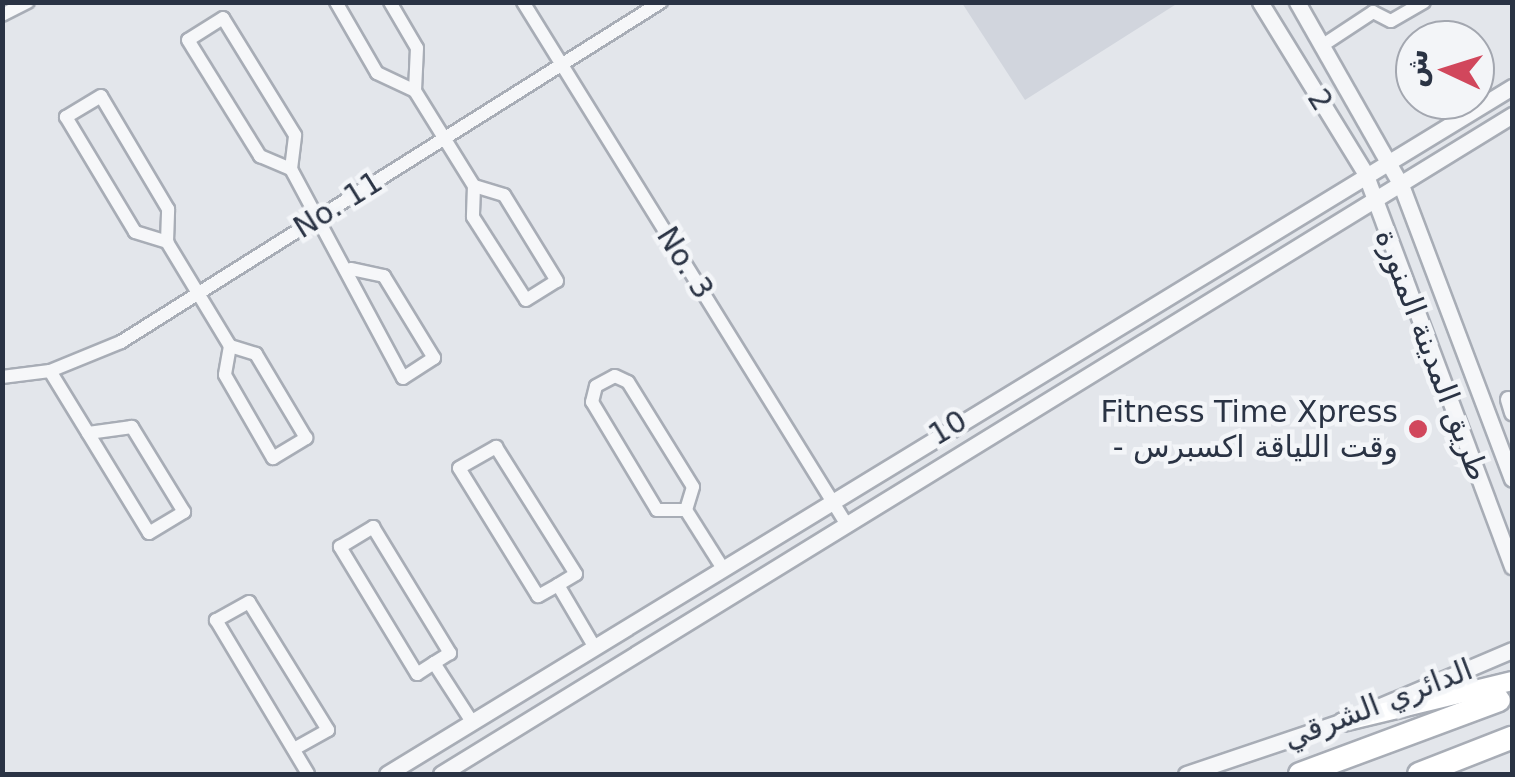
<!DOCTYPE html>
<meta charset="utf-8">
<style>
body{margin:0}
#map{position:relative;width:1515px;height:777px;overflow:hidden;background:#e3e6eb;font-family:"DejaVu Sans",Vazirmatn,sans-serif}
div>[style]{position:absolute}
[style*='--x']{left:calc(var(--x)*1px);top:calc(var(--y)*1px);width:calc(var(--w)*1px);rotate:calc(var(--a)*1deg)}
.built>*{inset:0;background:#d1d5dd}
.roads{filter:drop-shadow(2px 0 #a8adb6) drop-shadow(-2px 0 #a8adb6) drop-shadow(0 2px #a8adb6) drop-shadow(0 -2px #a8adb6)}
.minor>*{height:12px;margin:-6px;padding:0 6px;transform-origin:6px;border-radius:6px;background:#f6f7f9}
.tertiary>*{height:15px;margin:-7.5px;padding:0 7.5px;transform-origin:7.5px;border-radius:7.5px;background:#f6f7f9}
.secondary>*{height:18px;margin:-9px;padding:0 9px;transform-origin:9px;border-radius:9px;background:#fff}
.motorway>*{height:22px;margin:-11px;padding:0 11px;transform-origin:11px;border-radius:11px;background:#fff}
.dots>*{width:28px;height:28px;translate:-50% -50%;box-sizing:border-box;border:5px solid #f3f5f8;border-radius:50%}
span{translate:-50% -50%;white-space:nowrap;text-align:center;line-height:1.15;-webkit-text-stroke:9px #f3f5f8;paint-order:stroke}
.street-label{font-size:30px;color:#2a3344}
.poi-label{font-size:30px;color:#2a3344}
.right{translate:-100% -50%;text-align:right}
.frame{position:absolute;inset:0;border:5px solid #2a3344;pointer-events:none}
.north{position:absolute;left:1395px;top:20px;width:100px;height:100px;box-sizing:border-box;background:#f3f5f8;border:2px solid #a3a7b0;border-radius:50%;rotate:274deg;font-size:28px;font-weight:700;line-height:40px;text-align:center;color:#2a3344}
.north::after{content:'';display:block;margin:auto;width:35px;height:45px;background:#d1475c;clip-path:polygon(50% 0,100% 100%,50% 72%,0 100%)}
</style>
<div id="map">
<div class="built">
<div style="clip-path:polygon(962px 3px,1178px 3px,1025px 100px)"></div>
</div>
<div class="roads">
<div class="minor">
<div style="--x:336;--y:2;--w:82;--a:60"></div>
<div style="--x:377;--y:73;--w:42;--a:25.3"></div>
<div style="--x:415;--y:91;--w:112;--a:58.2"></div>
<div style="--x:474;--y:186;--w:31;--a:92"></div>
<div style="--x:473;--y:217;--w:98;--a:57.4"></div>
<div style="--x:526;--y:300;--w:36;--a:-32"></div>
<div style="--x:557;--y:281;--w:101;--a:-121.6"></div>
<div style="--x:504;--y:195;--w:31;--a:-163"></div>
<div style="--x:390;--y:2;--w:53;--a:59.6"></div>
<div style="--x:417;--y:48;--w:43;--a:92.7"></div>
<div style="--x:523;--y:2;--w:615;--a:58.22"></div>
<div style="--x:1373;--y:12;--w:20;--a:27"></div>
<div style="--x:1391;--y:21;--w:38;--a:-30"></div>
<div style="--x:2;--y:15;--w:29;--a:-27"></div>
<div style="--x:1323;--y:45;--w:60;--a:-33.4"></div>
<div style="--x:291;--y:169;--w:34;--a:-83"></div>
<div style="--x:295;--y:135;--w:137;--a:-121.6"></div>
<div style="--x:223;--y:18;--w:41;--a:147.8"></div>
<div style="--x:188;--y:40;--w:137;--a:58.2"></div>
<div style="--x:260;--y:156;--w:34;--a:23"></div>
<div style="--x:291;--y:169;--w:237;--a:61.8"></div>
<div style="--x:403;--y:378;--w:37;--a:-33"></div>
<div style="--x:434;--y:358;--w:96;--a:-121.4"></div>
<div style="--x:384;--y:276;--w:34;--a:-168"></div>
<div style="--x:167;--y:242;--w:33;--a:-88"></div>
<div style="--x:168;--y:209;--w:131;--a:-120.7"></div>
<div style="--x:101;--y:96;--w:41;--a:149"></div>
<div style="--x:66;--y:117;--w:134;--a:59"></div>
<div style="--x:135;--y:232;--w:34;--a:17"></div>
<div style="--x:167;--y:242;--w:122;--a:58.8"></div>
<div style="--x:230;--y:346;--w:29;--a:100"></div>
<div style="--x:225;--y:375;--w:96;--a:60"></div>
<div style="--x:273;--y:458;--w:39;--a:-31"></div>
<div style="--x:306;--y:438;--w:98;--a:-120.8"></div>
<div style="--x:256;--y:354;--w:27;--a:-163"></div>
<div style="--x:50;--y:371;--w:73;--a:58.5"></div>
<div style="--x:88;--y:433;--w:117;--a:58.6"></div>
<div style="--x:149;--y:533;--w:41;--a:-31"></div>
<div style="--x:184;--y:512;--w:100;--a:-121.5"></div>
<div style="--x:132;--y:427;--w:44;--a:172.2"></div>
<div style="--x:2;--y:377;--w:48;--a:-7.1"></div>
<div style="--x:50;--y:371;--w:77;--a:-22.2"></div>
<div style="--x:121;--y:342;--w:638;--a:-32.2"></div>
<div style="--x:686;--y:510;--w:29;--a:180"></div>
<div style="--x:657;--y:510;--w:126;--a:-121"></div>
<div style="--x:592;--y:402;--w:16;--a:-76"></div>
<div style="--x:596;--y:386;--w:21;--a:-28"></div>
<div style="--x:615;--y:376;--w:14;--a:25"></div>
<div style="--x:628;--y:382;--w:123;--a:58.2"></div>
<div style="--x:693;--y:487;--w:24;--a:107"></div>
<div style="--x:686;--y:510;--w:67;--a:57.7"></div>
<div style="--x:558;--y:585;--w:23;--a:151"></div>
<div style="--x:538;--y:596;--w:150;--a:-121.7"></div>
<div style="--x:459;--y:468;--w:43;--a:-29.6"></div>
<div style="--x:496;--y:447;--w:150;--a:57.8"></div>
<div style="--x:576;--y:574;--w:21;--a:149"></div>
<div style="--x:558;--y:585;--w:71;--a:59.5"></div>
<div style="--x:434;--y:663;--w:20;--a:147"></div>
<div style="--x:417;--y:674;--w:149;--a:-121.2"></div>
<div style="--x:340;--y:547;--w:39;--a:-31"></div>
<div style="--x:373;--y:527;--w:148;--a:58.6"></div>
<div style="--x:450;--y:653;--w:19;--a:148"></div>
<div style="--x:434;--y:663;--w:70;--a:57.2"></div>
<div style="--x:294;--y:749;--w:39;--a:-29"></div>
<div style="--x:328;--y:730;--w:150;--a:-121.7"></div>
<div style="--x:249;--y:602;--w:38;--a:151"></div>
<div style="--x:216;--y:620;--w:179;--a:59.1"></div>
</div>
<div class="tertiary">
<div style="--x:1260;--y:2;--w:201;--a:58.4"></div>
<div style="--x:1365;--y:173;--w:420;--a:69.5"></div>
<div style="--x:1297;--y:2;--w:210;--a:60.4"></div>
<div style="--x:1401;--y:185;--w:314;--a:69.3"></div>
<div style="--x:1508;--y:399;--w:14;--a:73"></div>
<div style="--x:1378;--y:707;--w:146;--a:-23"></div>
<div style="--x:387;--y:774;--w:1318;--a:-31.41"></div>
<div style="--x:441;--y:774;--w:1258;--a:-31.6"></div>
<div style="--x:1186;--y:774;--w:175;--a:-18.6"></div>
</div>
<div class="secondary">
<div style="--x:1343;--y:722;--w:174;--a:-13.6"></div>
</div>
<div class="motorway">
<div style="--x:1300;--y:774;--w:212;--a:-20.4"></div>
<div style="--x:1419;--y:774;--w:99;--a:-21.4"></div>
</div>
</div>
<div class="dots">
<div style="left:1418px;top:429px;background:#d1475c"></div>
</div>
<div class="street-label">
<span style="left:1320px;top:100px;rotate:58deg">2</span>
<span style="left:338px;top:205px;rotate:-32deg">No. 11</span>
<span style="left:685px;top:263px;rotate:58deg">No. 3</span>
<span style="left:1432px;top:355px;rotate:69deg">طريق المدينة المنورة</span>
<span style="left:948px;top:428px;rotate:-31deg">10</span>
<span style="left:1378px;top:704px;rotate:-21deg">الدائري الشرقي</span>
</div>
<div class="poi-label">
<span class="right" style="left:1398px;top:429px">Fitness Time Xpress<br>- وقت اللياقة اكسبرس</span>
</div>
<div class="frame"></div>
<div class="north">ش</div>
</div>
